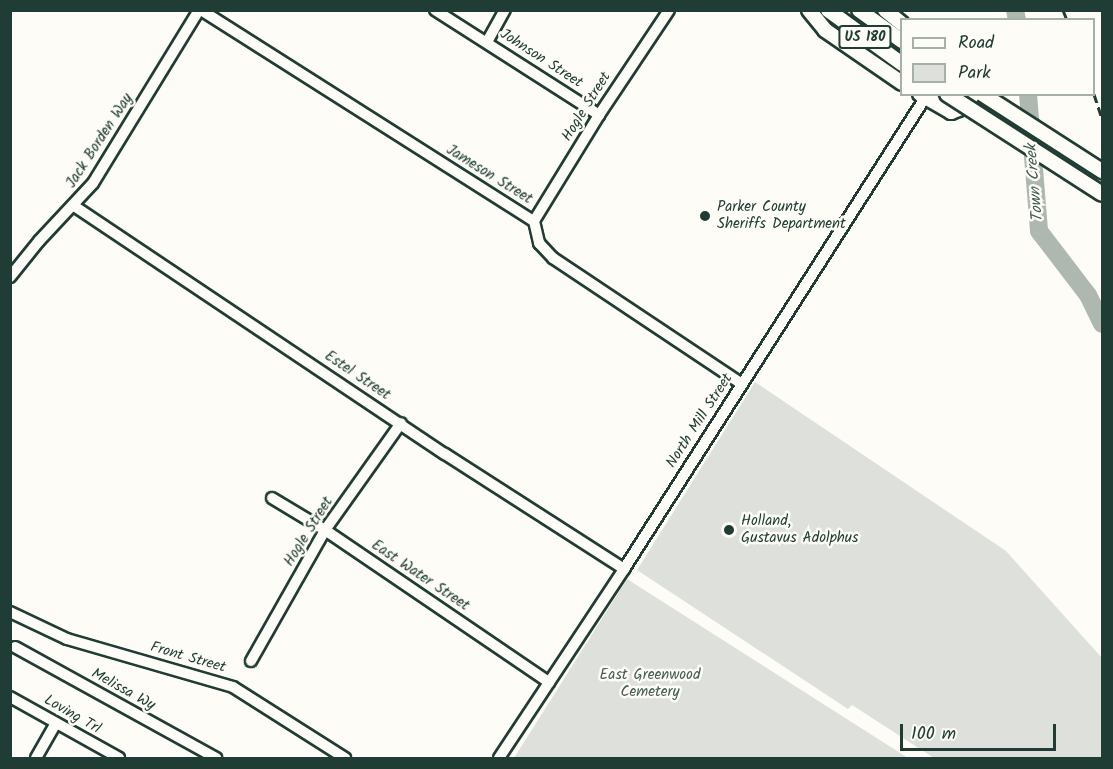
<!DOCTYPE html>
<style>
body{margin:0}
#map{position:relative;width:1113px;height:769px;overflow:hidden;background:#fdfcf7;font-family:Kalam,sans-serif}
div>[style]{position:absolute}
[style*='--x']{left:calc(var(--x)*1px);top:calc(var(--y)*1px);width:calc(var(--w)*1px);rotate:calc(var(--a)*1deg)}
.green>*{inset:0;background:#dde0db}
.river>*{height:18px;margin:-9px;padding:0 9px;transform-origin:9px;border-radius:9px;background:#aeb8b1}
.roads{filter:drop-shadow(2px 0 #1f3d34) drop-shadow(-2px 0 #1f3d34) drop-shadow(0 2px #1f3d34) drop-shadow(0 -2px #1f3d34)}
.minor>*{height:10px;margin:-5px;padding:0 5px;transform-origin:5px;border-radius:5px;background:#fdfcf7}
.major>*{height:14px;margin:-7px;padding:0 7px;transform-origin:7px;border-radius:7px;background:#fdfcf7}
.rail>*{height:3px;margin-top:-1.5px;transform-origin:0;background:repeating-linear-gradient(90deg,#1f3d34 0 9px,transparent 0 13.5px)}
.bridges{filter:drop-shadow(2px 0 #1f3d34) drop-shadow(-2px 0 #1f3d34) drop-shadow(0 2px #1f3d34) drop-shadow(0 -2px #1f3d34)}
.major-bridge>*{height:14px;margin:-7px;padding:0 7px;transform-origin:7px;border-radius:7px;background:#fdfcf7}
.dots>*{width:16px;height:16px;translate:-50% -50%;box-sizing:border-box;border:3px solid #fdfcf7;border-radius:50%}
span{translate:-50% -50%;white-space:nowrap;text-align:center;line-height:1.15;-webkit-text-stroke:5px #fdfcf7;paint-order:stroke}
.shield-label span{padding:2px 4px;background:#fdfcf7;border:2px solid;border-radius:4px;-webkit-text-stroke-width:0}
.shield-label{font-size:14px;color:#1f3d34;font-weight:700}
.street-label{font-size:15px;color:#1f3d34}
.poi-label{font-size:15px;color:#1f3d34}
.left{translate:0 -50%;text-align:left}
.park-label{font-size:15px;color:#455e55}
.water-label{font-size:16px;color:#435c53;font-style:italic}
.frame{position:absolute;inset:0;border:12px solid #1f3d34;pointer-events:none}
.legend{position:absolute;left:900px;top:18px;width:195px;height:78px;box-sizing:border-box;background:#fdfcf7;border:2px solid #a4b0a9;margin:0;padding:8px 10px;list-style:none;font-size:18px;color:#1f3d34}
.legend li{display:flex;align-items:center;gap:12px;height:30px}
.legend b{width:30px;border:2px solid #a4b0a9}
.scale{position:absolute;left:900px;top:724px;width:156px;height:27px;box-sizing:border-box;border:3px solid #1f3d34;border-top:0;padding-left:8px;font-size:18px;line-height:21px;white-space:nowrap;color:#1f3d34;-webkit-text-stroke:4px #fdfcf7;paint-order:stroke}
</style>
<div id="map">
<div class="green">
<div style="clip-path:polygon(755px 382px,1006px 551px,1102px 658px,1101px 758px,934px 758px,852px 705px,848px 709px,637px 570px)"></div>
<div style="clip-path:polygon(627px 579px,908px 758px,514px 758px)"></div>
</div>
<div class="river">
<div style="--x:1015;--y:10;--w:10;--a:79"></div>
<div style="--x:1028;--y:94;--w:137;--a:85.4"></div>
<div style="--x:1039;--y:231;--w:81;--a:52.6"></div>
<div style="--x:1088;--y:295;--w:32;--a:64"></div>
</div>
<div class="roads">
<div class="minor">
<div style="--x:201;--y:10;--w:394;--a:32.4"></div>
<div style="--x:534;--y:221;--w:23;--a:77"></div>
<div style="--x:539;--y:243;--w:21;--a:47"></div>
<div style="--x:553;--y:258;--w:227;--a:33.7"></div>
<div style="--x:435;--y:10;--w:195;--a:32.6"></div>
<div style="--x:487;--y:42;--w:37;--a:-61"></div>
<div style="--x:74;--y:206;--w:446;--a:33.8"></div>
<div style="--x:445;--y:454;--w:213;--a:32.7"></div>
<div style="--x:534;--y:221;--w:124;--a:-58.5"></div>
<div style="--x:599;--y:115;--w:126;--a:-56.3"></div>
<div style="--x:10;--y:277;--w:46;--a:-51.1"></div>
<div style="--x:39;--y:241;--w:79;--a:-47"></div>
<div style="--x:93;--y:183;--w:203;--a:-58.5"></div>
<div style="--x:272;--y:498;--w:62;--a:31.1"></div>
<div style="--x:325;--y:530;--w:271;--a:34.2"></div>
<div style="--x:10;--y:612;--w:63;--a:25.3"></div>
<div style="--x:67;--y:639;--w:173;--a:16.1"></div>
<div style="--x:233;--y:687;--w:133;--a:32.4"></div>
<div style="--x:15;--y:647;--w:230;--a:28.9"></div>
<div style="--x:251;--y:661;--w:150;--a:-60.5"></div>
<div style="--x:325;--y:530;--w:131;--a:-54.6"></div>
<div style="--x:10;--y:697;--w:125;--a:29.2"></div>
<div style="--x:36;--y:758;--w:40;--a:-60.3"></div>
<div style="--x:499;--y:758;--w:227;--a:-56.5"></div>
<div style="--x:624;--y:569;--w:559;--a:-57.42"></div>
</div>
<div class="major">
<div style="--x:809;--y:10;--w:26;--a:51"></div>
<div style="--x:825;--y:30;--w:93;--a:34.5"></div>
<div style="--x:828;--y:10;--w:92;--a:36.1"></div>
<div style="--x:859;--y:10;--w:53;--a:35.8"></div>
<div style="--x:885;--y:10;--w:22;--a:39"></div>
<div style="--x:920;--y:94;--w:36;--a:30"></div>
<div style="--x:951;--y:112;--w:14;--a:-21"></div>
<div style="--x:964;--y:107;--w:16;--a:-55"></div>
<div style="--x:982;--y:94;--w:143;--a:32.7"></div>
</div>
</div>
<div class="rail">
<div style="--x:1063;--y:10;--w:11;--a:68"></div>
<div style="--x:1094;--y:94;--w:25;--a:72"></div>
</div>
<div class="bridges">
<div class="major-bridge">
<div style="--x:947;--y:94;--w:184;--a:32.8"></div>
</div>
</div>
<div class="dots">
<div style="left:705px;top:216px;background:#1f3d34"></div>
<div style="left:729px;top:530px;background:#1f3d34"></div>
</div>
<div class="shield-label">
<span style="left:865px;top:37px">US 180</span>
</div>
<div class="street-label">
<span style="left:541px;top:59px;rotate:33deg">Johnson Street</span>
<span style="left:587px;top:107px;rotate:-58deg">Hogle Street</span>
<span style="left:100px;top:141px;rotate:-57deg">Jack Borden Way</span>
<span style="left:489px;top:175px;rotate:32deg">Jameson Street</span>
<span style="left:357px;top:376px;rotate:34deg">Estel Street</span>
<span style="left:700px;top:421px;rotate:-57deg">North Mill Street</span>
<span style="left:309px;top:532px;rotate:-58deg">Hogle Street</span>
<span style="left:420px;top:576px;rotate:34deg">East Water Street</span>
<span style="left:188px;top:658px;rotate:16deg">Front Street</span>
<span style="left:123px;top:690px;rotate:29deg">Melissa Wy</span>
<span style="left:72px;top:715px;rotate:30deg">Loving Trl</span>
</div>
<div class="poi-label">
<span class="left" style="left:717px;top:216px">Parker County<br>Sheriffs Department</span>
<span class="left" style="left:741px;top:530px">Holland,<br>Gustavus Adolphus</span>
</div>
<div class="park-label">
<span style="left:650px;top:684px">East Greenwood<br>Cemetery</span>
</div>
<div class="water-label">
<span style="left:1035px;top:183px;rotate:-95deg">Town Creek</span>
</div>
<div class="frame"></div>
<ul class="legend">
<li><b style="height:8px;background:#fdfcf7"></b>Road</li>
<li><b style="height:16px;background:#dde0db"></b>Park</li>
</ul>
<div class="scale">100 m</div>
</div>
